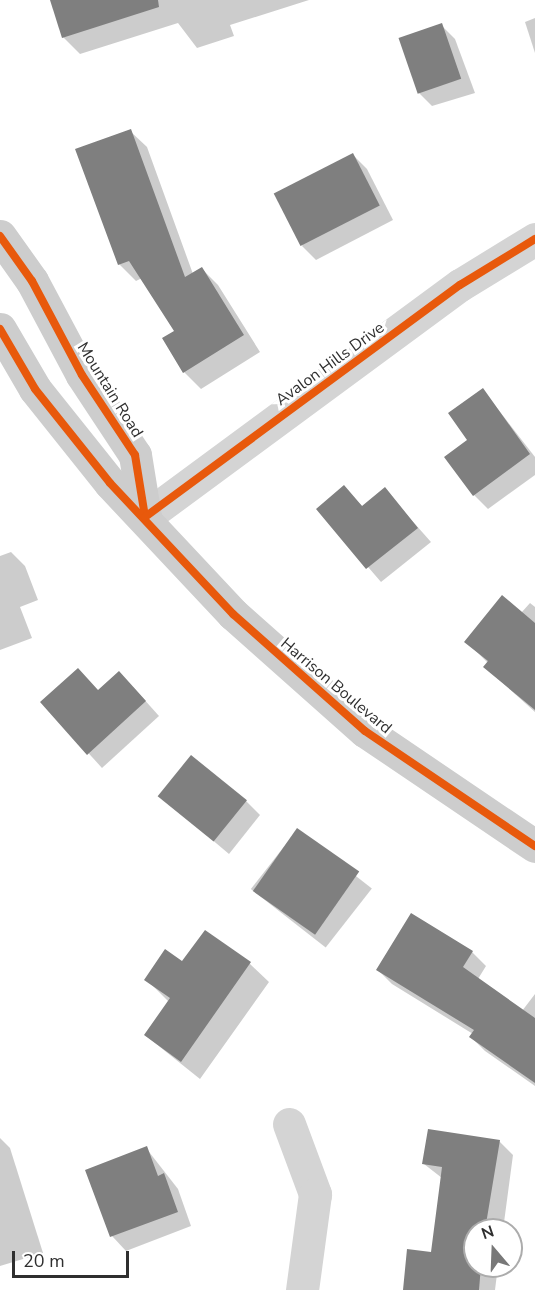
<!DOCTYPE html>
<style>
body{margin:0}
#map{position:relative;width:535px;height:1290px;overflow:hidden;background:#fff;font-family:"Nunito Sans",sans-serif}
div>[style]{position:absolute}
[style*='--x']{left:calc(var(--x)*1px);top:calc(var(--y)*1px);width:calc(var(--w)*1px);rotate:calc(var(--a)*1deg)}
.shadow>*{inset:0;background:#0003;transform-origin:0 0}
.building>*{inset:0;background:#7f7f7f;transform-origin:0 0}
.street>*{height:33px;margin:-16.5px;padding:0 16.5px;transform-origin:16.5px;border-radius:16.5px;background:#d4d4d4}
.secondary>*{height:33px;margin:-16.5px;padding:0 16.5px;transform-origin:16.5px;border-radius:16.5px;background:#cdcdcd}
.cycleway>*{height:8px;margin:-4px;padding:0 4px;transform-origin:4px;border-radius:4px;background:#e8590c}
span{translate:-50% -50%;white-space:nowrap;text-align:center;line-height:1.15;-webkit-text-stroke:6px #fff;paint-order:stroke}
.street-label{font-size:16px;color:#2f2f2f}
.north{position:absolute;left:463px;top:1218px;width:60px;height:60px;box-sizing:border-box;background:#fff;border:2px solid #acacac;border-radius:50%;rotate:341deg;font-size:16px;font-weight:700;line-height:24px;text-align:center;color:#2f2f2f}
.north::after{content:'';display:block;margin:auto;width:21px;height:27px;background:#787878;clip-path:polygon(50% 0,100% 100%,50% 72%,0 100%)}
.scale{position:absolute;left:12px;top:1251px;width:117px;height:27px;box-sizing:border-box;border:3px solid #2f2f2f;border-top:0;padding-left:8px;font-size:18px;line-height:21px;white-space:nowrap;color:#2f2f2f;-webkit-text-stroke:4px #fff;paint-order:stroke}
</style>
<div id="map">
<div class="shadow">
<div style="clip-path:polygon(51px 0,309px 0,230px 25px,234px 36px,197px 48px,178px 23px,80px 54px,63px 37px)"></div>
<div style="clip-path:polygon(535px 18px,535px 53px,525px 22px)"></div>
<div style="clip-path:polygon(441px 25px,455px 39px,475px 93px,432px 106px,418px 92px)"></div>
<div style="clip-path:polygon(130px 131px,147px 147px,193px 274px,202px 269px,218px 285px,260px 352px,201px 389px,184px 372px,176px 331px,142px 278px,136px 281px,119px 264px)"></div>
<div style="clip-path:polygon(353px 155px,367px 169px,393px 220px,316px 260px,302px 246px)"></div>
<div style="clip-path:polygon(483px 390px,535px 457px,535px 475px,488px 509px,474px 495px,469px 440px)"></div>
<div style="clip-path:polygon(344px 487px,363px 507px,384px 489px,431px 542px,381px 582px,318px 509px)"></div>
<div style="clip-path:polygon(11px 552px,25px 566px,38px 600px,20px 607px,32px 638px,0 650px,0 556px)"></div>
<div style="clip-path:polygon(530px 603px,535px 607px,535px 712px,485px 667px,488px 663px,466px 641px,521px 613px)"></div>
<div style="clip-path:polygon(133px 687px,159px 716px,102px 768px,42px 702px)"></div>
<div style="clip-path:polygon(160px 796px,246px 801px,260px 815px,229px 854px)"></div>
<div style="left:297px;top:830px;width:95px;height:75px;rotate:38deg"></div>
<div style="clip-path:polygon(206px 932px,250px 964px,269px 982px,200px 1079px,145px 1035px,169px 1002px,146px 979px,183px 963px)"></div>
<div style="clip-path:polygon(472px 952px,486px 966px,478px 979px,522px 1011px,535px 994px,535px 1086px,485px 1051px,471px 1037px,473px 1034px,392px 984px,378px 970px)"></div>
<div style="clip-path:polygon(0 1138px,10px 1148px,43px 1253px,0 1266px)"></div>
<div style="clip-path:polygon(499px 1141px,513px 1155px,503px 1230px,475px 1230px,475px 1266px,498px 1266px,495px 1290px,404px 1290px,432px 1253px,442px 1178px,424px 1164px)"></div>
<div style="clip-path:polygon(146px 1148px,178px 1189px,191px 1226px,126px 1251px,112px 1236px,87px 1171px)"></div>
</div>
<div class="building">
<div style="clip-path:polygon(50px 0,158px 0,159px 7px,62px 38px)"></div>
<div style="left:442px;top:23px;width:59px;height:46px;rotate:71deg"></div>
<div style="clip-path:polygon(131px 129px,185px 277px,202px 267px,244px 335px,183px 373px,162px 338px,174px 331px,129px 261px,118px 265px,75px 149px)"></div>
<div style="left:353px;top:153px;width:59px;height:89px;rotate:63deg"></div>
<div style="clip-path:polygon(483px 388px,530px 454px,473px 496px,444px 457px,467px 440px,448px 413px)"></div>
<div style="clip-path:polygon(344px 485px,362px 506px,385px 487px,418px 528px,366px 569px,316px 509px)"></div>
<div style="clip-path:polygon(502px 595px,535px 623px,535px 710px,483px 667px,488px 661px,464px 642px)"></div>
<div style="clip-path:polygon(78px 668px,98px 690px,119px 671px,146px 701px,87px 755px,40px 702px)"></div>
<div style="left:191px;top:755px;width:72px;height:53px;rotate:39deg"></div>
<div style="left:297px;top:828px;width:76px;height:77px;rotate:35deg"></div>
<div style="clip-path:polygon(411px 913px,473px 951px,463px 967px,535px 1018px,535px 1083px,469px 1037px,474px 1030px,376px 970px)"></div>
<div style="clip-path:polygon(205px 930px,251px 962px,181px 1062px,144px 1035px,170px 998px,144px 980px,165px 949px,182px 961px)"></div>
<div style="clip-path:polygon(428px 1129px,500px 1140px,485px 1230px,475px 1230px,475px 1266px,481px 1266px,479px 1290px,403px 1290px,407px 1249px,431px 1252px,442px 1167px,422px 1164px)"></div>
<div style="clip-path:polygon(147px 1146px,158px 1176px,164px 1173px,178px 1212px,110px 1237px,85px 1170px)"></div>
</div>
<div class="street">
<div style="--x:145;--y:517;--w:391;--a:-36.4"></div>
<div style="--x:460;--y:285;--w:88;--a:-31.5"></div>
<div style="--x:289;--y:1124;--w:75;--a:69.6"></div>
<div style="--x:315;--y:1194;--w:97;--a:97.7"></div>
</div>
<div class="secondary">
<div style="--x:0;--y:236;--w:55;--a:54.6"></div>
<div style="--x:32;--y:281;--w:106;--a:62"></div>
<div style="--x:82;--y:375;--w:96;--a:56.5"></div>
<div style="--x:135;--y:455;--w:63;--a:80.8"></div>
<div style="--x:0;--y:329;--w:69;--a:59.7"></div>
<div style="--x:35;--y:389;--w:120;--a:51.4"></div>
<div style="--x:110;--y:483;--w:180;--a:46.8"></div>
<div style="--x:233;--y:614;--w:176;--a:41.6"></div>
<div style="--x:365;--y:731;--w:205;--a:34.1"></div>
</div>
<div class="cycleway">
<div style="--x:0;--y:236;--w:55;--a:54.6"></div>
<div style="--x:32;--y:281;--w:106;--a:62"></div>
<div style="--x:82;--y:375;--w:96;--a:56.5"></div>
<div style="--x:135;--y:455;--w:63;--a:80.8"></div>
<div style="--x:0;--y:329;--w:69;--a:59.7"></div>
<div style="--x:35;--y:389;--w:120;--a:51.4"></div>
<div style="--x:110;--y:483;--w:180;--a:46.8"></div>
<div style="--x:233;--y:614;--w:176;--a:41.6"></div>
<div style="--x:365;--y:731;--w:205;--a:34.1"></div>
<div style="--x:145;--y:517;--w:391;--a:-36.4"></div>
<div style="--x:460;--y:285;--w:88;--a:-31.5"></div>
</div>
<div class="street-label">
<span style="left:330px;top:364px;rotate:-36deg">Avalon Hills Drive</span>
<span style="left:110px;top:390px;rotate:58deg">Mountain Road</span>
<span style="left:336px;top:686px;rotate:40deg">Harrison Boulevard</span>
</div>
<div class="north">N</div>
<div class="scale">20 m</div>
</div>
